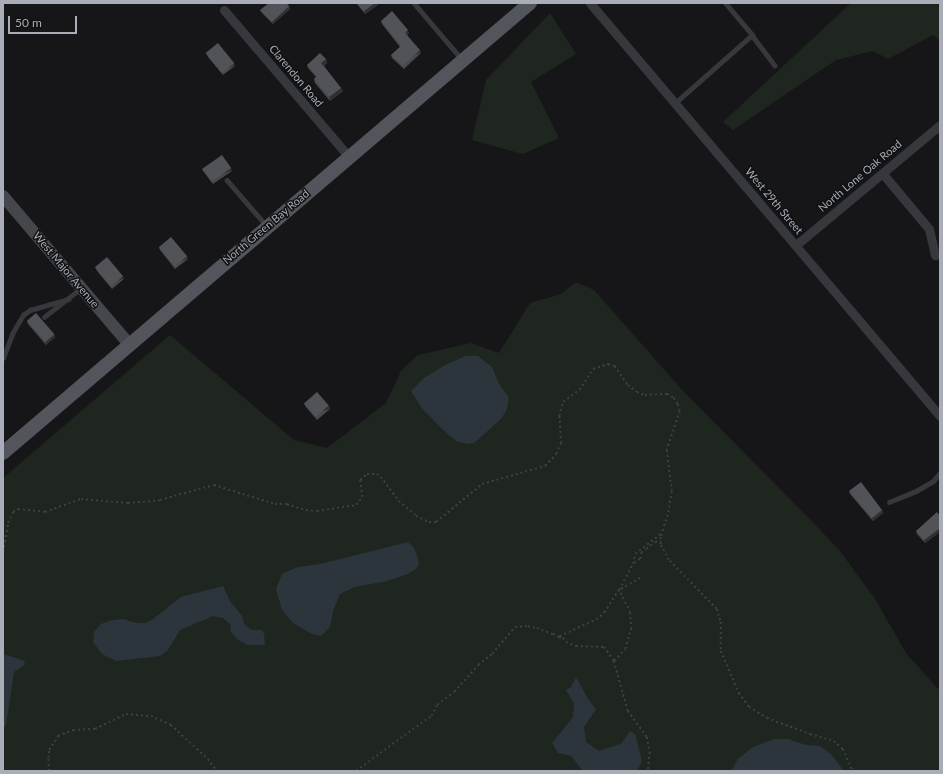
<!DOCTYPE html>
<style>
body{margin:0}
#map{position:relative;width:943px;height:774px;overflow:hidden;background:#161618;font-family:Lato,sans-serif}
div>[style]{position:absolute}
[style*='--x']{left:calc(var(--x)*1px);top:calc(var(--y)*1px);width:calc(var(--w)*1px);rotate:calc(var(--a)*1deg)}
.green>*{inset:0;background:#1e261f}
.water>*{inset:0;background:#2c353c}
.path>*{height:1.5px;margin-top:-0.75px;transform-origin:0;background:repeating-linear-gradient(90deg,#3d3f44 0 2px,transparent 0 5px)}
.lane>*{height:4.5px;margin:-2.25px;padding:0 2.25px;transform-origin:2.25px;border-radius:2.25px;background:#37383d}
.street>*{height:9px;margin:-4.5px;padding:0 4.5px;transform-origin:4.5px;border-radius:4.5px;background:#37383d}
.secondary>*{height:12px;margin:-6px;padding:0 6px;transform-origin:6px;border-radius:6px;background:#45474d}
.primary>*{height:14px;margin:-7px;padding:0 7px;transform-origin:7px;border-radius:7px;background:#53555c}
.wall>*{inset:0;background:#47494d}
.shaded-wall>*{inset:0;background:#2f3033;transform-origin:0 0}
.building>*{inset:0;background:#525359;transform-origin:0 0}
span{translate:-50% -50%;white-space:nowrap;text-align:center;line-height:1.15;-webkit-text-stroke:3px #111113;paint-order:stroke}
.street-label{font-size:11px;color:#a8adb8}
.frame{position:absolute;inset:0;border:4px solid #a8adb8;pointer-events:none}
.scale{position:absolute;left:8px;top:16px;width:69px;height:18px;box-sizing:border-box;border:2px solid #a8adb8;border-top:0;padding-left:5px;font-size:12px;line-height:14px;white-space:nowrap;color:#a8adb8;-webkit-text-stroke:3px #111113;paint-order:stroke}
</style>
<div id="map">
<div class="green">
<div style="clip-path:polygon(851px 3px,936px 3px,940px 7px,940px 41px,933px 35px,888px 59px,873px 51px,836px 60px,733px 130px,723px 122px)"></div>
<div style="clip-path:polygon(550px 13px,576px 54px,531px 82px,559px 138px,523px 154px,472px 140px,486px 80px)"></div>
<div style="clip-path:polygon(576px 282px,594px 290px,684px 392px,806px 515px,840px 551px,875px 599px,906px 653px,940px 691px,940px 771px,3px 771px,3px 478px,170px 335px,294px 440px,327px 448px,386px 403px,401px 371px,418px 355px,471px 343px,499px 353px,530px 303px,561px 294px)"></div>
</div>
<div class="water">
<div style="clip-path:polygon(466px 356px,478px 356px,492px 367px,499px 384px,509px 397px,507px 409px,501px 419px,474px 443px,467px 444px,456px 441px,441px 428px,421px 407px,411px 391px,424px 378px,447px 364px)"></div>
<div style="clip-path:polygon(408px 542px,414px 548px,417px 555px,419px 563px,416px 569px,408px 574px,387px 581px,355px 587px,340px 594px,333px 611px,330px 627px,321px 636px,310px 633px,293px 623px,282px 610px,276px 589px,282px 574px,298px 567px,320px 564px)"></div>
<div style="clip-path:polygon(223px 586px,230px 601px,242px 616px,244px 623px,251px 630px,262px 630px,264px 634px,265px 645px,248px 645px,238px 640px,230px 631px,231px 625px,223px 618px,213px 616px,180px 630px,168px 650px,160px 656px,116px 661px,102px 654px,93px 642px,94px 632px,101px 624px,112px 620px,123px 619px,137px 623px,145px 623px,153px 619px,181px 597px)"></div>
<div style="clip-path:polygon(3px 654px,25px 661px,24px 665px,14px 672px,6px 726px,3px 728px)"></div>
<div style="clip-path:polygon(576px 677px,588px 699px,596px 709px,584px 727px,586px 742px,599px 751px,621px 744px,630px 731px,635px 734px,642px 761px,637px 771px,583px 771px,571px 756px,558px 753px,552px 743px,573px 717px,574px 703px,566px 690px,571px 687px)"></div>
<div style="clip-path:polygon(774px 739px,788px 739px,806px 745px,820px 746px,831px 754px,844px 771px,731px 771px,738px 759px,753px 747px)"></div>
</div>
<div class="path">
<div style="--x:3;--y:552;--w:29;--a:-80"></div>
<div style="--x:8;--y:523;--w:12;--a:-66"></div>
<div style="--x:13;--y:512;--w:6;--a:-31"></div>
<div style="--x:18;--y:509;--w:27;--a:6"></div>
<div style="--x:45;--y:512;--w:38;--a:-20"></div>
<div style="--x:81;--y:499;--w:47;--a:4.9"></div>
<div style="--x:128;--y:503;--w:32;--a:-5"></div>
<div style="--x:160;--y:500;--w:56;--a:-15.5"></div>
<div style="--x:214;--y:485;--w:64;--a:17.3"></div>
<div style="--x:275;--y:504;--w:12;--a:0"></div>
<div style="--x:287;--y:504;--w:20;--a:18"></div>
<div style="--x:306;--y:510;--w:11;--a:5"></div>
<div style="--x:317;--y:511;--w:39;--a:-9"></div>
<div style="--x:356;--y:505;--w:10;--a:-53"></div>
<div style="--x:362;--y:497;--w:17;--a:-97"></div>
<div style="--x:360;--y:480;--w:9;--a:-41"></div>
<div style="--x:367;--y:474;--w:10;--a:0"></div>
<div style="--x:377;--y:474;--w:5;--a:37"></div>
<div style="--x:381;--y:477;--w:30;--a:53"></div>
<div style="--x:399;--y:501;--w:23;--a:41"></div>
<div style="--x:416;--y:516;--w:14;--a:25"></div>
<div style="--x:429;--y:522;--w:7;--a:0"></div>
<div style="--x:436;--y:522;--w:60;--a:-39.6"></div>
<div style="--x:482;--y:484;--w:66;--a:-15.9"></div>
<div style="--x:545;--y:466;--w:16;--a:-47"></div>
<div style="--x:556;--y:454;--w:12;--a:-66"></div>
<div style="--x:561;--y:443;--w:27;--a:-94"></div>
<div style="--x:559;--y:416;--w:15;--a:-74"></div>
<div style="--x:563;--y:402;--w:20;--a:-37"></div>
<div style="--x:579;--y:390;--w:25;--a:-56"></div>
<div style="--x:593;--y:369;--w:16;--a:-18"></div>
<div style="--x:608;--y:364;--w:7;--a:16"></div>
<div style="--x:615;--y:366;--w:23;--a:56"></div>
<div style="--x:628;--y:385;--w:11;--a:38"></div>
<div style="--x:637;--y:392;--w:9;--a:21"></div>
<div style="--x:645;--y:395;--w:22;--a:-3"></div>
<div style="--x:667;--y:394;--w:8;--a:30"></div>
<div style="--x:674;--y:398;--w:7;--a:56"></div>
<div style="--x:678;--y:404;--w:7;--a:74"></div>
<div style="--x:680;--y:411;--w:41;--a:108.4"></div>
<div style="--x:667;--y:450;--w:41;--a:83"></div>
<div style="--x:672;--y:491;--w:24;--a:99"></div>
<div style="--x:668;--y:515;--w:23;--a:108"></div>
<div style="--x:661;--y:537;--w:8;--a:90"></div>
<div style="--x:661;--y:545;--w:18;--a:61"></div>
<div style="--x:670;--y:561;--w:67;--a:45.6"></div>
<div style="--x:717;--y:609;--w:14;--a:73"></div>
<div style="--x:721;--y:622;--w:29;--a:90"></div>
<div style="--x:721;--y:651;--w:46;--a:66.8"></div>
<div style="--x:739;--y:693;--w:17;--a:54"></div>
<div style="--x:749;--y:707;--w:21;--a:31"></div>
<div style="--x:767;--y:718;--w:46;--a:20.4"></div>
<div style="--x:810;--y:734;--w:25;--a:16"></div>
<div style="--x:834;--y:741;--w:12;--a:42"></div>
<div style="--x:843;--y:749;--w:24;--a:66"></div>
<div style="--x:634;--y:563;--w:7;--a:-34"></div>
<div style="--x:640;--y:559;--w:6;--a:-81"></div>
<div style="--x:641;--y:553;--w:6;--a:-39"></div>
<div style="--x:646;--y:549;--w:11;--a:-38"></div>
<div style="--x:655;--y:542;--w:6;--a:-9"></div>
<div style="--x:621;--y:589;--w:24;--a:-30"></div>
<div style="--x:619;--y:590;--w:30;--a:-62"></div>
<div style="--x:633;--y:564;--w:10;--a:-79"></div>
<div style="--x:635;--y:554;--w:33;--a:-38"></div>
<div style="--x:614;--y:661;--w:52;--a:74.4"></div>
<div style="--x:628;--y:711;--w:32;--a:54"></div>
<div style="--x:647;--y:737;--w:15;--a:79"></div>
<div style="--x:650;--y:752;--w:19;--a:96"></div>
<div style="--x:49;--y:771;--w:13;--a:-94"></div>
<div style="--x:48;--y:758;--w:8;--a:-83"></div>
<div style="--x:49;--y:750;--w:17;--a:-57"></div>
<div style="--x:58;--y:736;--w:16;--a:-22"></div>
<div style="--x:73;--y:730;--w:22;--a:-3"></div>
<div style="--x:95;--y:729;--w:34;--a:-26"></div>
<div style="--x:126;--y:714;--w:25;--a:5"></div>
<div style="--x:151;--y:716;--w:22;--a:24"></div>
<div style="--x:171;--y:725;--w:50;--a:42.6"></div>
<div style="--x:208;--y:759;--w:15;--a:53"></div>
<div style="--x:356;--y:771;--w:93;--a:-36.3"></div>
<div style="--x:431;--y:716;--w:13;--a:-61"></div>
<div style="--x:437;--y:705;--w:21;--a:-37"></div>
<div style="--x:454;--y:692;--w:36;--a:-48"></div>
<div style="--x:478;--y:665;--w:18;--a:-38"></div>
<div style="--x:492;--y:654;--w:35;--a:-50"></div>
<div style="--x:515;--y:627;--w:13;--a:-4"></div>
<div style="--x:528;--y:626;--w:9;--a:13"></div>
<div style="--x:537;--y:628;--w:17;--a:21"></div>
<div style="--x:553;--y:634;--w:7;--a:27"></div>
<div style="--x:559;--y:637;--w:4;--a:14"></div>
<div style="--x:563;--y:638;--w:5;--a:53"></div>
<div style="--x:566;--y:642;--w:11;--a:22"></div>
<div style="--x:576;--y:646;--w:28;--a:2"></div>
<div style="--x:604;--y:647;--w:17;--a:54"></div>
<div style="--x:614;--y:661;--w:16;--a:-47"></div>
<div style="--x:625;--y:649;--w:21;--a:-73"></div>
<div style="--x:631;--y:629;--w:16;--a:-94"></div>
<div style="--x:630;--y:613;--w:25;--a:-116"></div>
<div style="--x:619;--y:590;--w:26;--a:122"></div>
<div style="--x:605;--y:612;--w:10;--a:135"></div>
<div style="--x:598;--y:619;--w:43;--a:155.2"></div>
</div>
<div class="lane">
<div style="--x:414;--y:3;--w:72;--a:49.5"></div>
<div style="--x:752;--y:35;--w:38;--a:53"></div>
<div style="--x:675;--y:103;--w:103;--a:-41.4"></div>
<div style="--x:752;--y:35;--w:42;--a:-130.2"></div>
<div style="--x:227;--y:180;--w:60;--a:49.1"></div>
<div style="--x:44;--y:317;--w:46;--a:-37.9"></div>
<div style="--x:3;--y:358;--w:26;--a:-69"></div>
<div style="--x:12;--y:334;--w:22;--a:-60"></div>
<div style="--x:23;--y:315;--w:9;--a:-36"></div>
<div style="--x:30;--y:310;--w:40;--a:-16"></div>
<div style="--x:889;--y:502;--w:29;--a:-22"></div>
<div style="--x:916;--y:491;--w:20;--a:-30"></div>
<div style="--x:933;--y:481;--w:11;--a:-49"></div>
</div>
<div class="street">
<div style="--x:590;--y:3;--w:541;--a:49.72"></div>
<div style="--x:224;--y:10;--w:193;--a:49.6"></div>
<div style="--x:883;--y:174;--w:72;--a:50.1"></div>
<div style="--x:929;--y:229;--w:27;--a:77"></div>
<div style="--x:796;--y:245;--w:187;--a:-39.8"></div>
</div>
<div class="secondary">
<div style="--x:3;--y:196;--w:194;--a:49.6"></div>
</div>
<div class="primary">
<div style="--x:3;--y:453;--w:693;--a:-40.49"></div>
</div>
<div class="wall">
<div style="clip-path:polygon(356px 3px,377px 3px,378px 5px,365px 14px)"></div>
<div style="clip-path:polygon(289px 6px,290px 9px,273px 24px,262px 13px,260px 10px)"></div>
<div style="clip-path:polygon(381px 21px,409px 33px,407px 35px,421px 53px,404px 69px,392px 58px,391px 55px,400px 47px,382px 24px)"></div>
<div style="clip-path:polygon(207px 54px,235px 66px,223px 75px,208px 57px)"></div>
<div style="clip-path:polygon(326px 59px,327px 63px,324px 66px,341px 88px,343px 91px,330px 101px,315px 83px,314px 79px,316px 77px,308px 68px,307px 65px)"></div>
<div style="clip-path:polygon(202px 169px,232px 171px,213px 184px,203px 171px)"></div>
<div style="clip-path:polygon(159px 248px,188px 259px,175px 269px,160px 250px)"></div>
<div style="clip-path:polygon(96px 268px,124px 279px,112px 289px,97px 271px)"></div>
<div style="clip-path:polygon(27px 321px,54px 334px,55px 337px,46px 345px,28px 324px)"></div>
<div style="clip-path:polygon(304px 403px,329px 406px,330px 409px,317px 420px,305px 406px)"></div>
<div style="clip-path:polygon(849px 491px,882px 510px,883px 513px,873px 521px,850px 494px)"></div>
<div style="clip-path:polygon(940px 516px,940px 532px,925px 543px,917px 534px,916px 531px)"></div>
</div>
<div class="shaded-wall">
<div style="clip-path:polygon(375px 3px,377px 3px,378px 5px,365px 14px,364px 11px)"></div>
<div style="clip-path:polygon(289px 6px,290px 9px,273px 24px,272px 22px)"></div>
<div style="clip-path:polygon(408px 30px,409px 33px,406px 35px,405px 33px)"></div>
<div style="left:420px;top:50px;width:3px;height:23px;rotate:72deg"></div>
<div style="clip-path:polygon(326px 59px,327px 63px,323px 67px,321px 63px)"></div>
<div style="left:234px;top:63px;width:3px;height:15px;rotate:72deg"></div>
<div style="clip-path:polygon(341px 88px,343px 91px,330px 101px,329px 97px)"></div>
<div style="left:231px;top:168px;width:3px;height:23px;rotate:72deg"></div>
<div style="left:187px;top:256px;width:3px;height:16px;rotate:72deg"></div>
<div style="left:123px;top:276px;width:3px;height:16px;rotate:72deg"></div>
<div style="clip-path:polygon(54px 334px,55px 337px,46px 345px,45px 342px)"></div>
<div style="left:329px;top:406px;width:3px;height:17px;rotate:72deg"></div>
<div style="clip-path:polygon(882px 510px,883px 513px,873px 521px,872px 518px)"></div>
<div style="clip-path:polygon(940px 528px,940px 532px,925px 543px,924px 540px)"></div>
</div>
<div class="building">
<div style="clip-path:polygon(269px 3px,287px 3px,289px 6px,272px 22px,260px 10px)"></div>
<div style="clip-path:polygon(357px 3px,375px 3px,364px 11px)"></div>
<div style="clip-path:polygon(392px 11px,408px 30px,405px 33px,420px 50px,403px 66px,391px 55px,401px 46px,381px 21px)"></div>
<div style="left:218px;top:43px;width:26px;height:16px;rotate:51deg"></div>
<div style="clip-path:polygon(320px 53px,326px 59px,321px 63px,341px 88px,329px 97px,314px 79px,317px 76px,307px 65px)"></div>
<div style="left:222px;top:155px;width:16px;height:24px;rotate:55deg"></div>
<div style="left:171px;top:237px;width:25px;height:16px;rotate:50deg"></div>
<div style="left:107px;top:257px;width:25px;height:16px;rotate:50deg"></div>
<div style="left:36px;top:313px;width:28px;height:12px;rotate:49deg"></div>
<div style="left:317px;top:392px;width:18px;height:17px;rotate:49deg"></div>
<div style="clip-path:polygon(861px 482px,882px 510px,872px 518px,849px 491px)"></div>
<div style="clip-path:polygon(937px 512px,940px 516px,940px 528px,924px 540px,916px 531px)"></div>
</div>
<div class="street-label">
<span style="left:296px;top:76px;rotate:50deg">Clarendon Road</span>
<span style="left:860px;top:176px;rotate:-40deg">North Lone Oak Road</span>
<span style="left:774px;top:201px;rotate:50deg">West 29th Street</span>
<span style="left:266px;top:227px;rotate:-40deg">North Green Bay Road</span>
<span style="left:66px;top:270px;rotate:50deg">West Major Avenue</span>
</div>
<div class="frame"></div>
<div class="scale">50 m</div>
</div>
